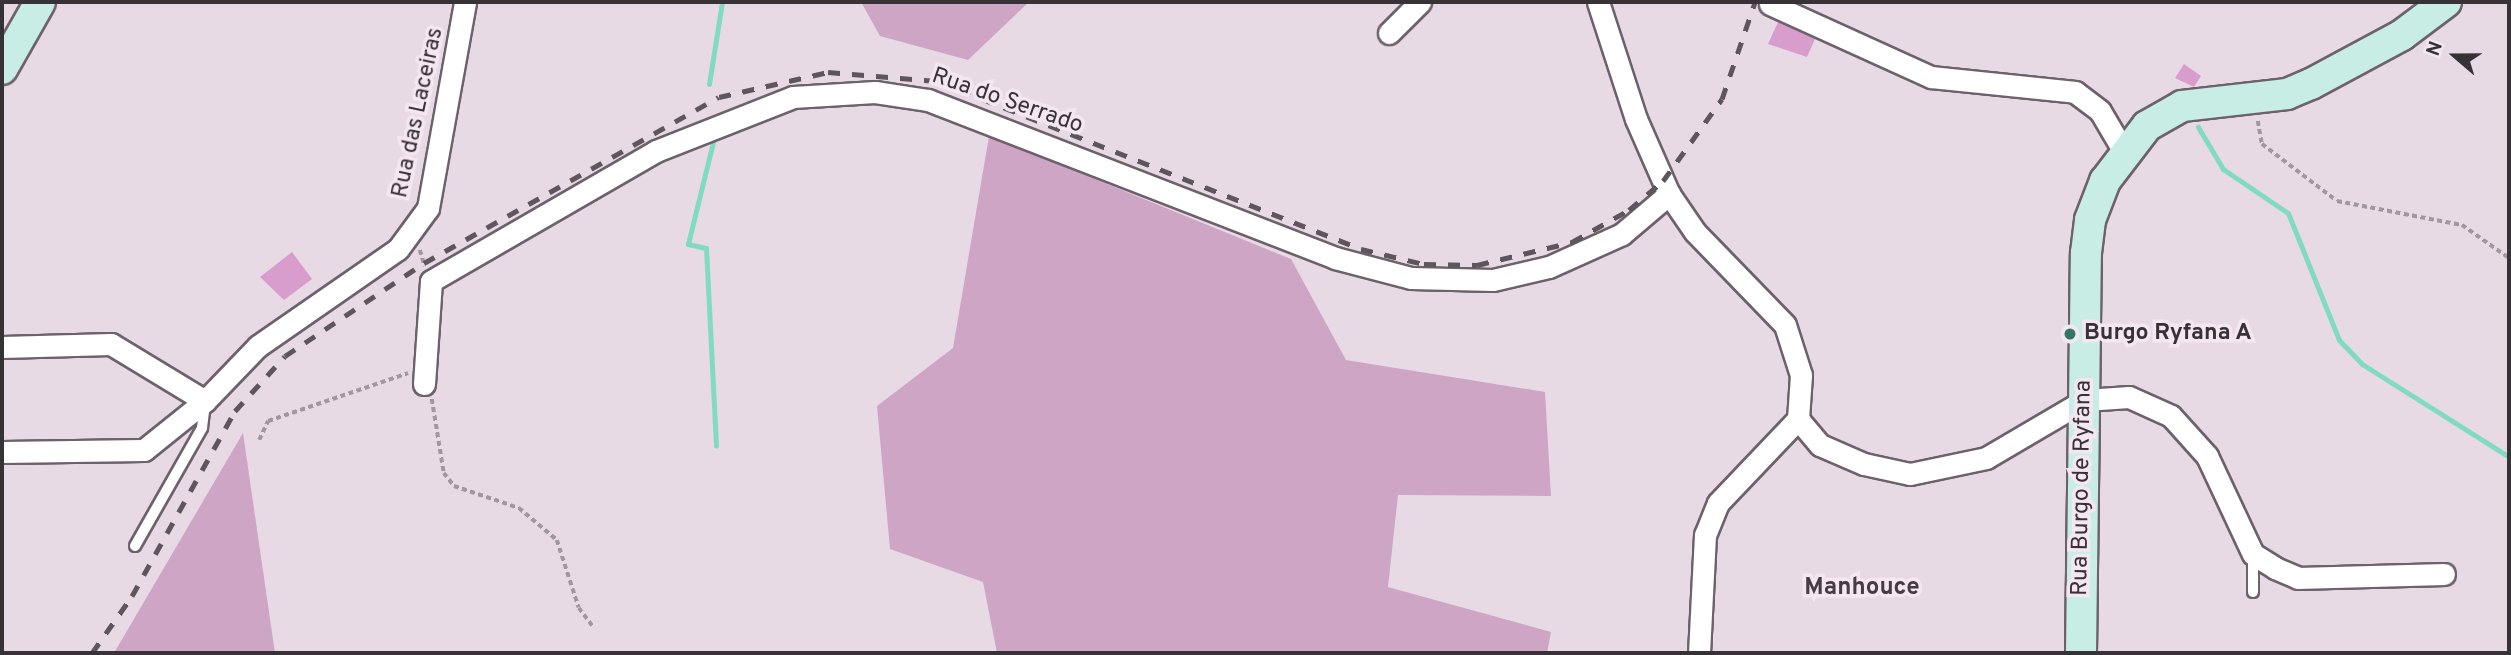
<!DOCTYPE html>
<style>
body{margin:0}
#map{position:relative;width:2511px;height:655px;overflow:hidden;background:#e8dae5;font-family:Overpass,sans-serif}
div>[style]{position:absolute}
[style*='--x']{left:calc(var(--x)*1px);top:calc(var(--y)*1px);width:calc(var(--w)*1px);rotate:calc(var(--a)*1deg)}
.green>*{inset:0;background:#cfa5c6}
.stream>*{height:5px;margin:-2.5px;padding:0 2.5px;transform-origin:2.5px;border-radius:2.5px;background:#80dbc1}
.building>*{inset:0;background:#d99dcd}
.path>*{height:3.5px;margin-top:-1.75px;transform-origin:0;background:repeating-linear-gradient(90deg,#a1979f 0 5px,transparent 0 8.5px)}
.roads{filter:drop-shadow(2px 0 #6d616b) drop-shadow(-2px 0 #6d616b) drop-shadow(0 2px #6d616b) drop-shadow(0 -2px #6d616b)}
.lane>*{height:10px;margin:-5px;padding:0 5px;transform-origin:5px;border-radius:5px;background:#fff}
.street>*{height:21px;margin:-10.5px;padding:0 10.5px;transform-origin:10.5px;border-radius:10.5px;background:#fff}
.secondary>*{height:30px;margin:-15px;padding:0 15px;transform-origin:15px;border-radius:15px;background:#c7ede4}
.rail>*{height:5px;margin-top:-2.5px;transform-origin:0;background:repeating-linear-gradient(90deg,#5d565c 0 12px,transparent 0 24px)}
.dots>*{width:19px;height:19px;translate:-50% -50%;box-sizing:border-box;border:4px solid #f5e7f2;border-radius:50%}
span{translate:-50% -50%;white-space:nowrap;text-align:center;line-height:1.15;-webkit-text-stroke:7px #f5e7f2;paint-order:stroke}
.street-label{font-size:23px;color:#373236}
.poi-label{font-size:23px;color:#373236;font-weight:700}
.left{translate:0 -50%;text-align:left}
.neighbourhood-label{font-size:24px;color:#463c44;font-weight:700}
.frame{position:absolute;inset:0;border:4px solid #373236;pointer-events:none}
.north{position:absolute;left:2420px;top:21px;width:70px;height:70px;-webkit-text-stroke:5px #f5e7f2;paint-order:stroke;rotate:290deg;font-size:19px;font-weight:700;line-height:28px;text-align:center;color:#373236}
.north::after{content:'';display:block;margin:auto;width:24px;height:32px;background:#373236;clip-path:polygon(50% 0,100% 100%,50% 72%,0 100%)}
</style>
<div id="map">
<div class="green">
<div style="clip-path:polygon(861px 2px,1029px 2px,968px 60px,880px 36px)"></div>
<div style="clip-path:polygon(989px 136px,1291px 259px,1346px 360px,1545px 392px,1551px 496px,1398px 495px,1388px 587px,1551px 632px,1547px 653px,997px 653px,983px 582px,890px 549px,877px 406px,953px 348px)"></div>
<div style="clip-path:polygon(243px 433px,275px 653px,114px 653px)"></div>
</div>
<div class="stream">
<div style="--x:709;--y:84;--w:83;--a:-81"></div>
<div style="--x:2198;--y:127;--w:49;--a:59.2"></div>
<div style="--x:2223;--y:169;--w:78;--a:34.1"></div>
<div style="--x:2288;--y:213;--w:137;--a:68.1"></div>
<div style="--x:2339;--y:340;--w:33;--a:46"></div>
<div style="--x:2362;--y:364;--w:174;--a:32.3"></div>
<div style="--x:713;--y:142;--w:105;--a:103.8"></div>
<div style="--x:688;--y:244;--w:18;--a:13"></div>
<div style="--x:706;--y:248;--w:198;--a:87.1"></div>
</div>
<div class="building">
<div style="clip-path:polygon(1778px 22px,1815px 39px,1807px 57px,1768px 44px)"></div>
<div style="clip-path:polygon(2184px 64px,2201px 76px,2194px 87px,2175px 78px)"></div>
<div style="clip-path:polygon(292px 252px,312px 279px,284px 300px,260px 277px)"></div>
</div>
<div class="path">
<div style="--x:2258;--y:121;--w:23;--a:80"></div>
<div style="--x:2262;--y:144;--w:94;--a:37.2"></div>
<div style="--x:2337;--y:201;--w:127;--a:10.9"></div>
<div style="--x:2462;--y:225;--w:57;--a:35.1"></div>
<div style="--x:420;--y:250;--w:17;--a:73"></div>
<div style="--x:432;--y:399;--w:75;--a:80.8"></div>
<div style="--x:444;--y:473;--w:16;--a:52"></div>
<div style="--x:454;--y:486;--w:69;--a:18.7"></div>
<div style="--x:519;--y:508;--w:50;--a:40.1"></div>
<div style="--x:557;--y:540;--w:71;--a:72.1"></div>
<div style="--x:579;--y:608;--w:25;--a:53"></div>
<div style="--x:259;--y:440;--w:21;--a:-65"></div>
<div style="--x:268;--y:421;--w:148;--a:-18.9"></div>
</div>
<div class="roads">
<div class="lane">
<div style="--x:135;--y:546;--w:136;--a:-60.4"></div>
<div style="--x:202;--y:428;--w:24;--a:-83"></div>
<div style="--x:2253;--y:592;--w:38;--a:-90"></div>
</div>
<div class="street">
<div style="--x:1598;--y:2;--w:123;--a:72"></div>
<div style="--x:1636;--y:119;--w:82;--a:66.3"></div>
<div style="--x:1669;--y:194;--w:46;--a:55.6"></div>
<div style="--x:1695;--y:232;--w:129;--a:45.9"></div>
<div style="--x:1785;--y:325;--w:52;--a:72.3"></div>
<div style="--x:1801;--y:375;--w:44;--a:93.9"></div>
<div style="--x:1798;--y:419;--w:116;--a:133.6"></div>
<div style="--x:1718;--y:503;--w:35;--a:112"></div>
<div style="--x:1705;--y:535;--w:118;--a:92.9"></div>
<div style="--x:1770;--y:4;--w:177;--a:24.4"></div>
<div style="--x:1931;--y:77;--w:145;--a:5.9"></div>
<div style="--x:2075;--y:92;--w:31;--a:37"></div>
<div style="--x:2100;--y:111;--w:45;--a:59.5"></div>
<div style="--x:1389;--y:33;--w:44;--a:-45"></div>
<div style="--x:2;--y:347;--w:109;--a:-1.6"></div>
<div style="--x:111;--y:344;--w:110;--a:31.2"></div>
<div style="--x:424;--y:384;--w:103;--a:-86.1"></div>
<div style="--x:431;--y:281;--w:260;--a:-30"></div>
<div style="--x:656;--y:151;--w:147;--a:-21.5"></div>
<div style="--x:793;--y:97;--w:82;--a:-3.5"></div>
<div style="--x:875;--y:92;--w:54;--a:8.6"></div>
<div style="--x:928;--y:100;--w:437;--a:21.2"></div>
<div style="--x:1335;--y:258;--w:79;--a:14.7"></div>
<div style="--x:1411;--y:278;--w:82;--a:1.4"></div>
<div style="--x:1493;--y:280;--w:57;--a:-13.1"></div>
<div style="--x:1549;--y:267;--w:80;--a:-24.3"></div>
<div style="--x:1622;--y:234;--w:62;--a:-40.4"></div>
<div style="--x:1798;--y:419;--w:34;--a:50"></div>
<div style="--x:1820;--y:445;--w:48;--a:23.4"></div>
<div style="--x:1864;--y:464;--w:47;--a:12.3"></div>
<div style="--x:1910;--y:474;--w:78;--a:-11.9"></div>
<div style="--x:1986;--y:458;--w:115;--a:-30.4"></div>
<div style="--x:2085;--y:400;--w:44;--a:-3.9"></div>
<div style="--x:2129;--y:397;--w:46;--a:24.3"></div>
<div style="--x:2171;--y:416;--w:54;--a:48"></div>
<div style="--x:2207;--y:456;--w:108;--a:64.9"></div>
<div style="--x:2253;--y:554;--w:26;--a:32"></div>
<div style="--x:2275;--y:568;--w:25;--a:23"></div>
<div style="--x:2298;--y:578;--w:146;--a:-1.6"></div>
<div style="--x:2;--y:452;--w:142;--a:-0.8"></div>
<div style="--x:144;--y:450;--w:78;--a:-38.8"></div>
<div style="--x:205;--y:401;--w:76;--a:-46.1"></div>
<div style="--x:258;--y:346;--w:170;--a:-34.7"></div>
<div style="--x:398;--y:249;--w:51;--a:-53.8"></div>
<div style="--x:428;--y:208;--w:209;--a:-79.8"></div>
</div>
<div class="secondary">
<div style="--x:2;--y:69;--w:77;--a:-60.4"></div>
<div style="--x:2081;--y:653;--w:400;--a:-89.3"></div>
<div style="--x:2086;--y:253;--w:33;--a:-83"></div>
<div style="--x:2090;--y:220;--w:42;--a:-69"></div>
<div style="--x:2105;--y:181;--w:69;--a:-52.6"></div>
<div style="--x:2147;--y:126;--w:40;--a:-29.7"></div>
<div style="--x:2182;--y:106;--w:106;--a:-6.5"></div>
<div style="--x:2287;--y:94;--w:26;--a:-23"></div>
<div style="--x:2311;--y:84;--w:103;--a:-28.3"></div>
<div style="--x:2402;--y:35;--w:55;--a:-36.9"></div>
</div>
</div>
<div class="rail">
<div style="--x:92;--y:653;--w:70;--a:-54.9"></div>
<div style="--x:132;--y:596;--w:212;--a:-60.9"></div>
<div style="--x:235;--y:411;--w:74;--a:-47.7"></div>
<div style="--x:285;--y:356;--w:167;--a:-33.8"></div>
<div style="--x:424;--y:263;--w:338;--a:-29.4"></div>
<div style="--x:719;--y:97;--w:112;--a:-12.9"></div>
<div style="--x:828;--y:72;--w:109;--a:4.7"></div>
<div style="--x:937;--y:81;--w:456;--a:21.6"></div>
<div style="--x:1361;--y:249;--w:65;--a:13.4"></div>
<div style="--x:1424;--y:264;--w:53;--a:1.1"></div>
<div style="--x:1477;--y:265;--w:98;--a:-13.6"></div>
<div style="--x:1572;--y:242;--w:65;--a:-29.3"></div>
<div style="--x:1629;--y:210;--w:45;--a:-40.5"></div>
<div style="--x:1663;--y:181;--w:101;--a:-54.3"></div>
<div style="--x:1722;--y:99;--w:102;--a:-71.2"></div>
</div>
<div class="dots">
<div style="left:2070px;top:334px;background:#367664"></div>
</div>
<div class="street-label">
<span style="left:1007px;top:102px;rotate:19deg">Rua do Serrado</span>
<span style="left:419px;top:113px;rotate:-78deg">Rua das Laceiras</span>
<span style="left:2083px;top:488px;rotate:-89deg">Rua Burgo de Ryfana</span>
</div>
<div class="poi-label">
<span class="left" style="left:2084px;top:334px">Burgo Ryfana A</span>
</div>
<div class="neighbourhood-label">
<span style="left:1862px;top:589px">Manhouce</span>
</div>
<div class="frame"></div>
<div class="north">N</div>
</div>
